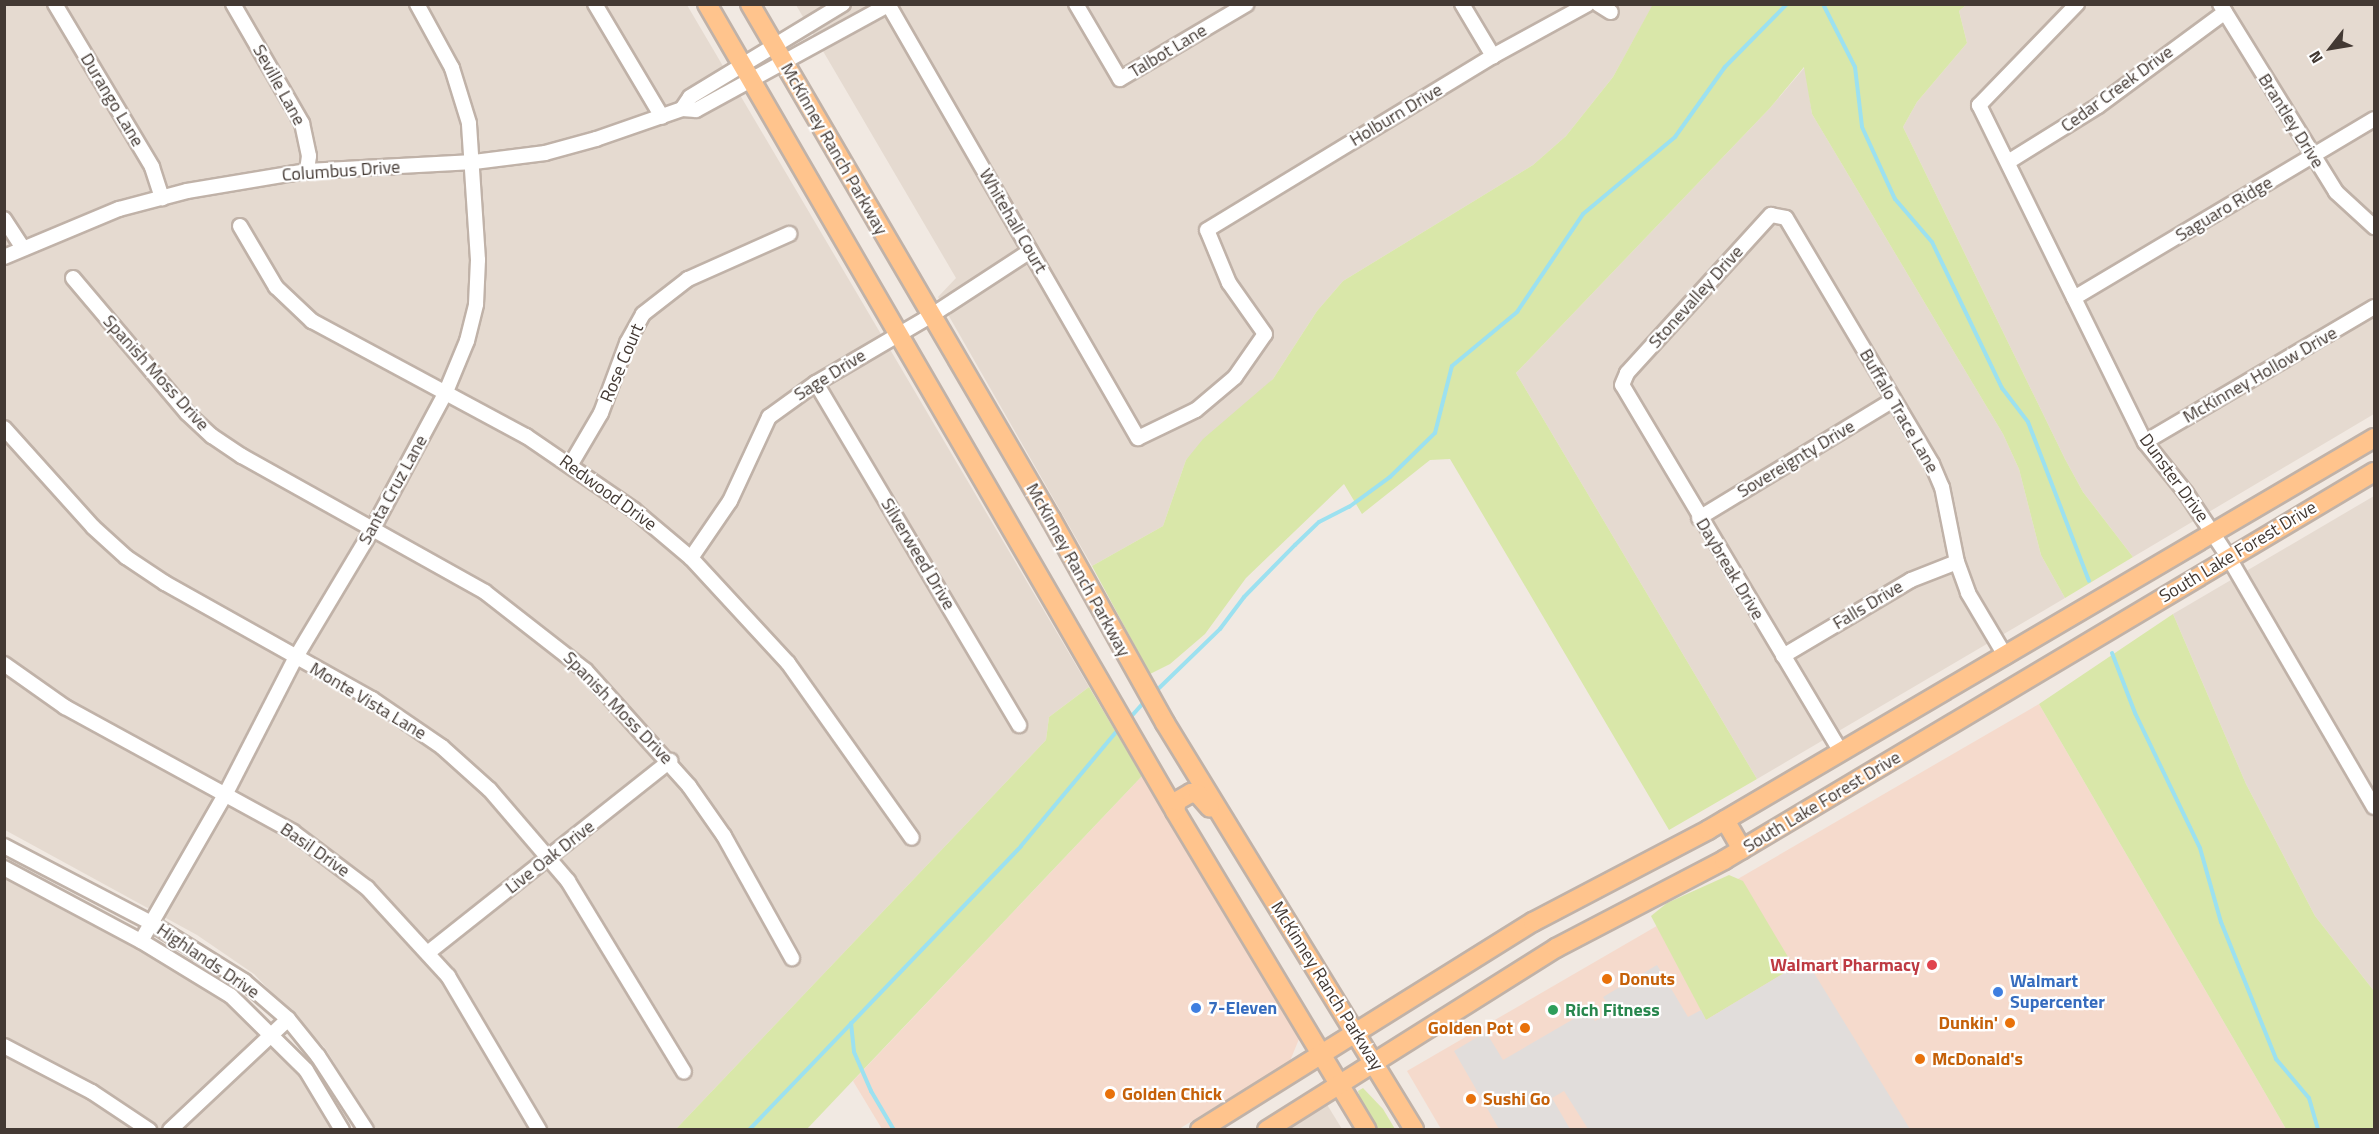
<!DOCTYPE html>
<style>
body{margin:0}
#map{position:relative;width:2379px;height:1134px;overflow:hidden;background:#f1e9e2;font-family:"Titillium Web",sans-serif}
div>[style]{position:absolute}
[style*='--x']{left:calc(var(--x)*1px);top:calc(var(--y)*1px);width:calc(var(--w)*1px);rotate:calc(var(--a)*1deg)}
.residential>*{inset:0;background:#e5dad0}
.commercial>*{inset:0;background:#f5dacc}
.green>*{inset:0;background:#d9e7a9}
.parking>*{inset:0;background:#e1dddb}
.stream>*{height:4px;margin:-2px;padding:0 2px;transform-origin:2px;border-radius:2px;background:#9ce1f0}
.roads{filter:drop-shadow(2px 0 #c0b2a8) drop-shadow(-2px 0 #c0b2a8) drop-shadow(0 2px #c0b2a8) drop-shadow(0 -2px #c0b2a8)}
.minor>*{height:14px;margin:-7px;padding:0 7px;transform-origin:7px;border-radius:7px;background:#fff}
.major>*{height:18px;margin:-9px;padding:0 9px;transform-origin:9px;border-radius:9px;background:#ffc48d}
.dots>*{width:16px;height:16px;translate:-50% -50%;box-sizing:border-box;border:3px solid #fff;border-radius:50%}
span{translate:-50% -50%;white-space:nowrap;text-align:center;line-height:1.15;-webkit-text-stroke:4.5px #fff;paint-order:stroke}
.street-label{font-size:18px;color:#433933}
.health-label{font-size:18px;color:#be3a42;font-weight:700}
.right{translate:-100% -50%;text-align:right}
.food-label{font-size:18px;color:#c56008;font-weight:700}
.left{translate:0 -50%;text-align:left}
.shop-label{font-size:18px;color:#366cbe;font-weight:700}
.leisure-label{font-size:18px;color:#27864d;font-weight:700}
.frame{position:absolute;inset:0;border:6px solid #433933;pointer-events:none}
.north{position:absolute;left:2301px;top:18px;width:60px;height:60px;-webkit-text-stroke:4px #fff;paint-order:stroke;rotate:239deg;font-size:16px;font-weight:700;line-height:24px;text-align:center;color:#433933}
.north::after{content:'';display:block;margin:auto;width:21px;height:27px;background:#433933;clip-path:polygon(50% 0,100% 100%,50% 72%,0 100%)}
</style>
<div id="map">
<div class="residential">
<div style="clip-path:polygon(4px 5px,687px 5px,1089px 687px,1049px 717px,1046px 740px,676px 1129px,376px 1129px,325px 1048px,254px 974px,197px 935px,5px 830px)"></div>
<div style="clip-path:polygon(796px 5px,1653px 5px,1613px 77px,1566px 136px,1533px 165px,1343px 281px,1317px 311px,1273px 379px,1186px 460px,1163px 526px,1092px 566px,938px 297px,956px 278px)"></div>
<div style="clip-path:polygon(1966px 5px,2374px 5px,2374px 414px,2133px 557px,2083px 492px,2065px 459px,1903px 127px,1917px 102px,1967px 43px,1959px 11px)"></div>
<div style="clip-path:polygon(1805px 67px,1812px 114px,2003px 434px,2019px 469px,2041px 555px,2065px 598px,1757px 779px,1516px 373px,1770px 108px)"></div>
<div style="clip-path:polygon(2374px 496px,2374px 991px,2315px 916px,2246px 784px,2173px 614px)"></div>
<div style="clip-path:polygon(4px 876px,219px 993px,289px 1061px,334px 1129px,5px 1129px)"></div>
<div style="clip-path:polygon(1326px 1103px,1342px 1129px,1284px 1130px)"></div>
</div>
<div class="commercial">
<div style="clip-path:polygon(2039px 704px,2286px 1129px,1441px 1129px,1407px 1071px)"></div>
<div style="clip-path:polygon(1142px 776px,1299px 1039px,1290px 1061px,1179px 1129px,882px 1129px,853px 1081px)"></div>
</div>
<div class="green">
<div style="clip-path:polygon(1653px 4px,1966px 5px,1959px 11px,1967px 43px,1917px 102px,1903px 127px,2065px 459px,2083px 492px,2133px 557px,2065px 598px,2041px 555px,2019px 469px,2003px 434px,1812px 114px,1804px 67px,1770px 108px,1516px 373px,1757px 779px,1669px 830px,1450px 459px,1430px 460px,1362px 514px,1344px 484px,1246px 578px,1205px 634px,1170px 664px,1150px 674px,1092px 566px,1163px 526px,1186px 460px,1203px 439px,1273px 379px,1317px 311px,1343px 281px,1533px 165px,1566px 136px,1613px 77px)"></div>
<div style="clip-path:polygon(2173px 614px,2246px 784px,2315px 916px,2374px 991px,2374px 1129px,2286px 1129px,2039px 704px)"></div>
<div style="clip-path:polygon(1089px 687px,1142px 776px,807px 1129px,676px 1129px,1046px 740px,1049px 717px)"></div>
<div style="clip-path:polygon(1729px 875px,1743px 881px,1794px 967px,1706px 1020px,1651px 916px,1667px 903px)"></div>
<div style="clip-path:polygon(1363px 1088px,1383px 1109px,1395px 1129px,1375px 1129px,1362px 1107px,1358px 1091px)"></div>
</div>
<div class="parking">
<div style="clip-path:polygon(1806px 960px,1910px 1129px,1588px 1129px,1564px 1091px,1552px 1098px,1570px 1129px,1499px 1129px,1454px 1051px,1486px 1032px,1503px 1060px,1589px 1010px,1595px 1021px,1612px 1011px,1603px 997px,1657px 965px,1688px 1017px,1701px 1010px,1706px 1020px)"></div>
</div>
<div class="stream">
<div style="--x:1823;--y:4;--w:71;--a:63.1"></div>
<div style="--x:1855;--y:67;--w:60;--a:83.3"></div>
<div style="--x:1862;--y:127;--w:79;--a:65.4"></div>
<div style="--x:1895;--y:199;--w:57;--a:49.3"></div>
<div style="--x:1932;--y:242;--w:162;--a:64.4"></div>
<div style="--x:2002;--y:388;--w:43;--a:52.6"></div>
<div style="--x:2028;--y:422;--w:170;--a:69"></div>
<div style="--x:2112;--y:653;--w:64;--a:69"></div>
<div style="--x:2135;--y:713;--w:150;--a:64.3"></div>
<div style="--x:2200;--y:848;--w:77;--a:74.2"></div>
<div style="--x:2221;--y:922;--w:148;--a:68.1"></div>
<div style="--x:2276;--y:1059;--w:51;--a:49.8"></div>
<div style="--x:2309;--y:1098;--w:33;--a:74"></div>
<div style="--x:1155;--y:692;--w:91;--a:-44.1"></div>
<div style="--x:1220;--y:629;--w:40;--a:-53"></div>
<div style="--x:1244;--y:597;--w:73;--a:-45.6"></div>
<div style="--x:1295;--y:545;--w:33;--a:-44"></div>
<div style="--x:1319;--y:522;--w:34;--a:-27"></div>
<div style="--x:1349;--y:507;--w:51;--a:-36.2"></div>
<div style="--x:1390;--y:477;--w:63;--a:-44.4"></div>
<div style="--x:1435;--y:433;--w:69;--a:-75.8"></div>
<div style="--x:1452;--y:366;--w:85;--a:-39.7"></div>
<div style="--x:1517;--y:312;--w:118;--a:-56"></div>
<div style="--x:1583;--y:214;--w:120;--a:-39.9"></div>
<div style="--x:1675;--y:137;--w:86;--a:-54.5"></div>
<div style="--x:1725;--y:67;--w:88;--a:-45.5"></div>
<div style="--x:1128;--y:720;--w:25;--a:-48"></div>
<div style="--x:851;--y:1023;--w:29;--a:84"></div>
<div style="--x:854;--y:1052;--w:43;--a:66.4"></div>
<div style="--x:871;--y:1091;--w:45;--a:59.5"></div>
<div style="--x:749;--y:1130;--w:393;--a:-46.2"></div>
<div style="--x:1021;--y:846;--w:155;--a:-50.2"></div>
</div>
<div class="roads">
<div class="minor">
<div style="--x:55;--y:4;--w:190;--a:59.2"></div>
<div style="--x:152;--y:167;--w:33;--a:72"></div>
<div style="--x:233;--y:4;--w:138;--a:59.9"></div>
<div style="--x:302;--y:123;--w:34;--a:78"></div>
<div style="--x:309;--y:156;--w:15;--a:98"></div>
<div style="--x:595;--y:4;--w:131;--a:59.3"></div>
<div style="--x:888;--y:4;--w:501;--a:60.06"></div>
<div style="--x:1138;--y:438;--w:64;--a:-25.8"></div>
<div style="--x:1196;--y:410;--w:51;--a:-40.2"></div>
<div style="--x:1235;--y:377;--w:52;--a:-55.1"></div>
<div style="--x:1265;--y:334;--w:62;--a:-125.2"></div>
<div style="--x:1229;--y:283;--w:57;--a:-112.5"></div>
<div style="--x:1207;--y:230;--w:335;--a:-31.3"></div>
<div style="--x:1493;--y:56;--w:108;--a:-28.7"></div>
<div style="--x:1076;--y:4;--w:87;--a:59.6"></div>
<div style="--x:1120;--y:79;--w:147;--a:-30.6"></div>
<div style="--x:1462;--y:4;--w:61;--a:59.2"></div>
<div style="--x:1598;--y:4;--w:15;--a:32"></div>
<div style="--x:2077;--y:4;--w:141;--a:134.1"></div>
<div style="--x:1979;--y:105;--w:376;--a:63.8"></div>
<div style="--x:2145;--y:442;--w:65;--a:51.2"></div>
<div style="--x:2186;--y:493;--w:78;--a:56.5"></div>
<div style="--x:2229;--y:558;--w:288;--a:59.8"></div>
<div style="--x:2220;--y:4;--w:221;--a:58.3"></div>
<div style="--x:2336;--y:192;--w:52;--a:42.6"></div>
<div style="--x:682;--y:109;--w:14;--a:-56"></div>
<div style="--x:690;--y:97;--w:179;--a:-31.3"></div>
<div style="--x:2008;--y:162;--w:106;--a:-31.9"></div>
<div style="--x:2098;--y:106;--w:158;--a:-36.5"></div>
<div style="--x:4;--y:219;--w:33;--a:57"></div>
<div style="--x:240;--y:226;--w:71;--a:59.5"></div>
<div style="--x:276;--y:287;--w:50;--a:43.4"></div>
<div style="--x:312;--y:321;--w:243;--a:28.3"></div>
<div style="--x:526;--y:436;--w:131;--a:34.4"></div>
<div style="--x:634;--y:510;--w:75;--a:40.1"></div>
<div style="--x:691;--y:558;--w:143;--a:47.3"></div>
<div style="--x:788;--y:663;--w:214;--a:54.7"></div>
<div style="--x:4;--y:257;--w:125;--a:-22.7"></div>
<div style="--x:119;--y:209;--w:70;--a:-14.8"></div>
<div style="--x:187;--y:191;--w:122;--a:-9.5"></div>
<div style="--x:307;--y:171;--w:167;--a:-3.1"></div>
<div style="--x:474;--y:162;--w:72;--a:-7.2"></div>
<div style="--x:545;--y:153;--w:53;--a:-15.4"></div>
<div style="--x:596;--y:139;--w:91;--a:-19.2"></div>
<div style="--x:682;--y:109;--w:14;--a:4"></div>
<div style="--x:696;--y:110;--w:221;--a:-28.7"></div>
<div style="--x:73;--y:278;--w:177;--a:49.8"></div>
<div style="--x:187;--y:413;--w:34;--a:43"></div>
<div style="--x:212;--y:436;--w:36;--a:34"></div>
<div style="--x:242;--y:456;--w:278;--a:29.2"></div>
<div style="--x:485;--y:592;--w:127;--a:38"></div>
<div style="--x:585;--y:670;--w:156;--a:48.1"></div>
<div style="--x:689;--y:786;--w:61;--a:55"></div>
<div style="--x:724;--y:836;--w:140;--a:60.9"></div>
<div style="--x:2074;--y:298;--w:349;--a:-30.8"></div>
<div style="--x:816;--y:383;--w:398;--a:59.3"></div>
<div style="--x:4;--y:428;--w:133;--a:48"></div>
<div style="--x:93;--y:527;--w:45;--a:42.3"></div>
<div style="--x:126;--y:557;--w:47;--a:33.7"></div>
<div style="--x:165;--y:583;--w:237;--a:29.3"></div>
<div style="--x:372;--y:699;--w:85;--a:34.4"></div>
<div style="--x:442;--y:747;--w:64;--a:41.9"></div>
<div style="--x:490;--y:790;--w:120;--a:49.4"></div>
<div style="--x:568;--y:881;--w:223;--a:58.7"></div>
<div style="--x:2145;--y:442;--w:266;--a:-30.5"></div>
<div style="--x:571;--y:464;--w:59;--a:-59.5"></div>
<div style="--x:601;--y:413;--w:75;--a:-69.6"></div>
<div style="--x:627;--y:343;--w:33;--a:-61"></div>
<div style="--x:643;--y:314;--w:57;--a:-37.9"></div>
<div style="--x:688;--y:279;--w:111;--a:-24"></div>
<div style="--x:1699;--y:518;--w:227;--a:-31.3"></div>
<div style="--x:691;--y:558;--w:69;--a:-55.6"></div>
<div style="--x:730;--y:501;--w:93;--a:-65.1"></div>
<div style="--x:769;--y:417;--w:58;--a:-35.9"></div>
<div style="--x:816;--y:383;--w:134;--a:-30.4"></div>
<div style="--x:932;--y:315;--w:117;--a:-33.1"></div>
<div style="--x:1783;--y:656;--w:149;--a:-30.7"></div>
<div style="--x:1911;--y:580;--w:49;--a:-21.4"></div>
<div style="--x:4;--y:664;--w:75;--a:35.2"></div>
<div style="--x:65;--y:707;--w:260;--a:28.7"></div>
<div style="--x:293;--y:832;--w:93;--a:37.1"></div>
<div style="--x:367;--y:888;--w:120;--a:47.4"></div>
<div style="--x:448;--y:976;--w:179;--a:59.4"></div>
<div style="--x:1841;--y:752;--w:427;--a:-120.8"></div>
<div style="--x:1622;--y:385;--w:13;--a:-67"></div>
<div style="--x:1627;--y:373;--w:214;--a:-47.7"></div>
<div style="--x:1771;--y:215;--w:15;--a:11"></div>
<div style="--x:1786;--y:218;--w:286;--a:59.3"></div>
<div style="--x:1932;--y:464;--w:25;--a:67"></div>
<div style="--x:1942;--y:487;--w:76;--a:78.7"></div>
<div style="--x:1957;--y:562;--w:33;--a:70"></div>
<div style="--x:1968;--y:593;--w:74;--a:59.3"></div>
<div style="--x:4;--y:846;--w:166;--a:27.6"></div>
<div style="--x:151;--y:923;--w:110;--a:31.9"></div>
<div style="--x:244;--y:981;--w:58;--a:40.8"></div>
<div style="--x:288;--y:1019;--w:48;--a:51"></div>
<div style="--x:318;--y:1056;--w:88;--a:57"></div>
<div style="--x:4;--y:868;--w:155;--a:28.1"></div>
<div style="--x:141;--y:941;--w:105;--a:31.4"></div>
<div style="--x:231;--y:996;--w:105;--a:44.6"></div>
<div style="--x:306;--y:1070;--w:70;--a:59"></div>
<div style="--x:141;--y:941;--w:168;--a:-60.1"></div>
<div style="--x:225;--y:795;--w:155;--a:-62.8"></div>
<div style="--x:296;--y:657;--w:148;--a:-59.1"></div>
<div style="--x:372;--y:530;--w:154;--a:-61.8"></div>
<div style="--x:445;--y:394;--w:57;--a:-67.5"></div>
<div style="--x:467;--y:341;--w:38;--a:-76"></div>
<div style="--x:476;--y:304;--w:44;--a:-87.4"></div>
<div style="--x:478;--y:260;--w:137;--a:-93.8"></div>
<div style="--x:469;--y:123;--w:58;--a:-107.2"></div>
<div style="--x:452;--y:68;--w:73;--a:-118.7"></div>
<div style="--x:429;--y:952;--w:308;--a:-38.4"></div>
<div style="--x:4;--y:1046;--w:99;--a:27.6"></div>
<div style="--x:92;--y:1092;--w:69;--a:33.7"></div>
<div style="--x:170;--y:1130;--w:162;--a:-43.2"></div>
</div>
<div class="major">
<div style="--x:707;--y:4;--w:933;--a:59.89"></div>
<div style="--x:1175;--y:811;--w:372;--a:59"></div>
<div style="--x:750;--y:4;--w:597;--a:59.7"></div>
<div style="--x:1051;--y:519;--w:234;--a:60.8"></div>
<div style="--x:1165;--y:723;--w:477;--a:58.5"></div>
<div style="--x:1175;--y:811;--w:10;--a:-79"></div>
<div style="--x:1177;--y:801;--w:16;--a:-30"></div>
<div style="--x:1191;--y:793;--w:7;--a:8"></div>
<div style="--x:1198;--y:794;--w:18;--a:49"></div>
<div style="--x:1725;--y:820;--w:34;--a:60"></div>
<div style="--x:1200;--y:1130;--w:393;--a:-32"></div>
<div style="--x:1533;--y:922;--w:198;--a:-27.7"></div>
<div style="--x:1708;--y:830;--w:773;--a:-30.48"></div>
<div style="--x:1267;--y:1130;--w:342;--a:-32.2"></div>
<div style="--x:1556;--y:948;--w:190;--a:-27.6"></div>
<div style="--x:1724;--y:860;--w:757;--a:-30.83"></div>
</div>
</div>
<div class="dots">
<div style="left:1932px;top:965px;background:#e0444e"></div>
<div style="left:1607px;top:979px;background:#e8710a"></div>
<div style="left:1998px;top:992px;background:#3f7fe0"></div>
<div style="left:1196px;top:1008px;background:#3f7fe0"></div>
<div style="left:1553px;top:1010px;background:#2e9e5b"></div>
<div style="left:2010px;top:1023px;background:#e8710a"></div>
<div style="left:1525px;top:1028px;background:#e8710a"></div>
<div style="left:1920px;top:1059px;background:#e8710a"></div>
<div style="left:1110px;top:1094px;background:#e8710a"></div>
<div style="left:1471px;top:1099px;background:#e8710a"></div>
</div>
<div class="street-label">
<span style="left:1168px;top:51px;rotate:-31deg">Talbot Lane</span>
<span style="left:279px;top:85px;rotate:61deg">Seville Lane</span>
<span style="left:2117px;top:89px;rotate:-36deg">Cedar Creek Drive</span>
<span style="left:112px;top:100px;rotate:59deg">Durango Lane</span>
<span style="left:1396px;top:115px;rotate:-31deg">Holburn Drive</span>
<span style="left:2291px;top:121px;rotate:58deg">Brantley Drive</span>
<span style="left:834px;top:149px;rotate:60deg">McKinney Ranch Parkway</span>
<span style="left:341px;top:171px;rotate:-4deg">Columbus Drive</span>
<span style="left:2224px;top:209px;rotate:-31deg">Saguaro Ridge</span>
<span style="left:1013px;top:221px;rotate:60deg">Whitehall Court</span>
<span style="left:1696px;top:297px;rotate:-48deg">Stonevalley Drive</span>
<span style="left:622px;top:363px;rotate:-67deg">Rose Court</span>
<span style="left:156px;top:373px;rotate:48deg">Spanish Moss Drive</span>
<span style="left:830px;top:375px;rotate:-32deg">Sage Drive</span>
<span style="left:2260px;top:375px;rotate:-30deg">McKinney Hollow Drive</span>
<span style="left:1899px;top:411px;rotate:60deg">Buffalo Trace Lane</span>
<span style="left:1796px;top:459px;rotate:-31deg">Sovereignty Drive</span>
<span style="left:2174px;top:478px;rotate:54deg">Dunster Drive</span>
<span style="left:393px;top:490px;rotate:-61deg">Santa Cruz Lane</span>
<span style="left:608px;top:493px;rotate:36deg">Redwood Drive</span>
<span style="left:2238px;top:552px;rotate:-31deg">South Lake Forest Drive</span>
<span style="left:918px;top:554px;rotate:59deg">Silverweed Drive</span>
<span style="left:1730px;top:569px;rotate:59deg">Daybreak Drive</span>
<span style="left:1078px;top:570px;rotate:61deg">McKinney Ranch Parkway</span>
<span style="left:1868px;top:605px;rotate:-31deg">Falls Drive</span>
<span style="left:368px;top:701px;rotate:31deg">Monte Vista Lane</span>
<span style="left:618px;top:708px;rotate:46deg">Spanish Moss Drive</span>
<span style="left:1822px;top:802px;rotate:-31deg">South Lake Forest Drive</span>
<span style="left:315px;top:850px;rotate:35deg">Basil Drive</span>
<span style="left:550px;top:857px;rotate:-38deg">Live Oak Drive</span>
<span style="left:208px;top:961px;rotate:34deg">Highlands Drive</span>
<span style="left:1327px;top:986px;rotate:58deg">McKinney Ranch Parkway</span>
</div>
<div class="health-label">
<span class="right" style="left:1920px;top:965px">Walmart Pharmacy</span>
</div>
<div class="food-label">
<span class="left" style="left:1619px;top:979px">Donuts</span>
<span class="right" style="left:1998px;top:1023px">Dunkin'</span>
<span class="right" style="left:1513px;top:1028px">Golden Pot</span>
<span class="left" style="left:1932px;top:1059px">McDonald's</span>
<span class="left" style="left:1122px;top:1094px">Golden Chick</span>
<span class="left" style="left:1483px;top:1099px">Sushi Go</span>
</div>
<div class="shop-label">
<span class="left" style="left:2010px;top:992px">Walmart<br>Supercenter</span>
<span class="left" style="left:1208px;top:1008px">7-Eleven</span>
</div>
<div class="leisure-label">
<span class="left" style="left:1565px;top:1010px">Rich Fitness</span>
</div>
<div class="frame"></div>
<div class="north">N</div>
</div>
